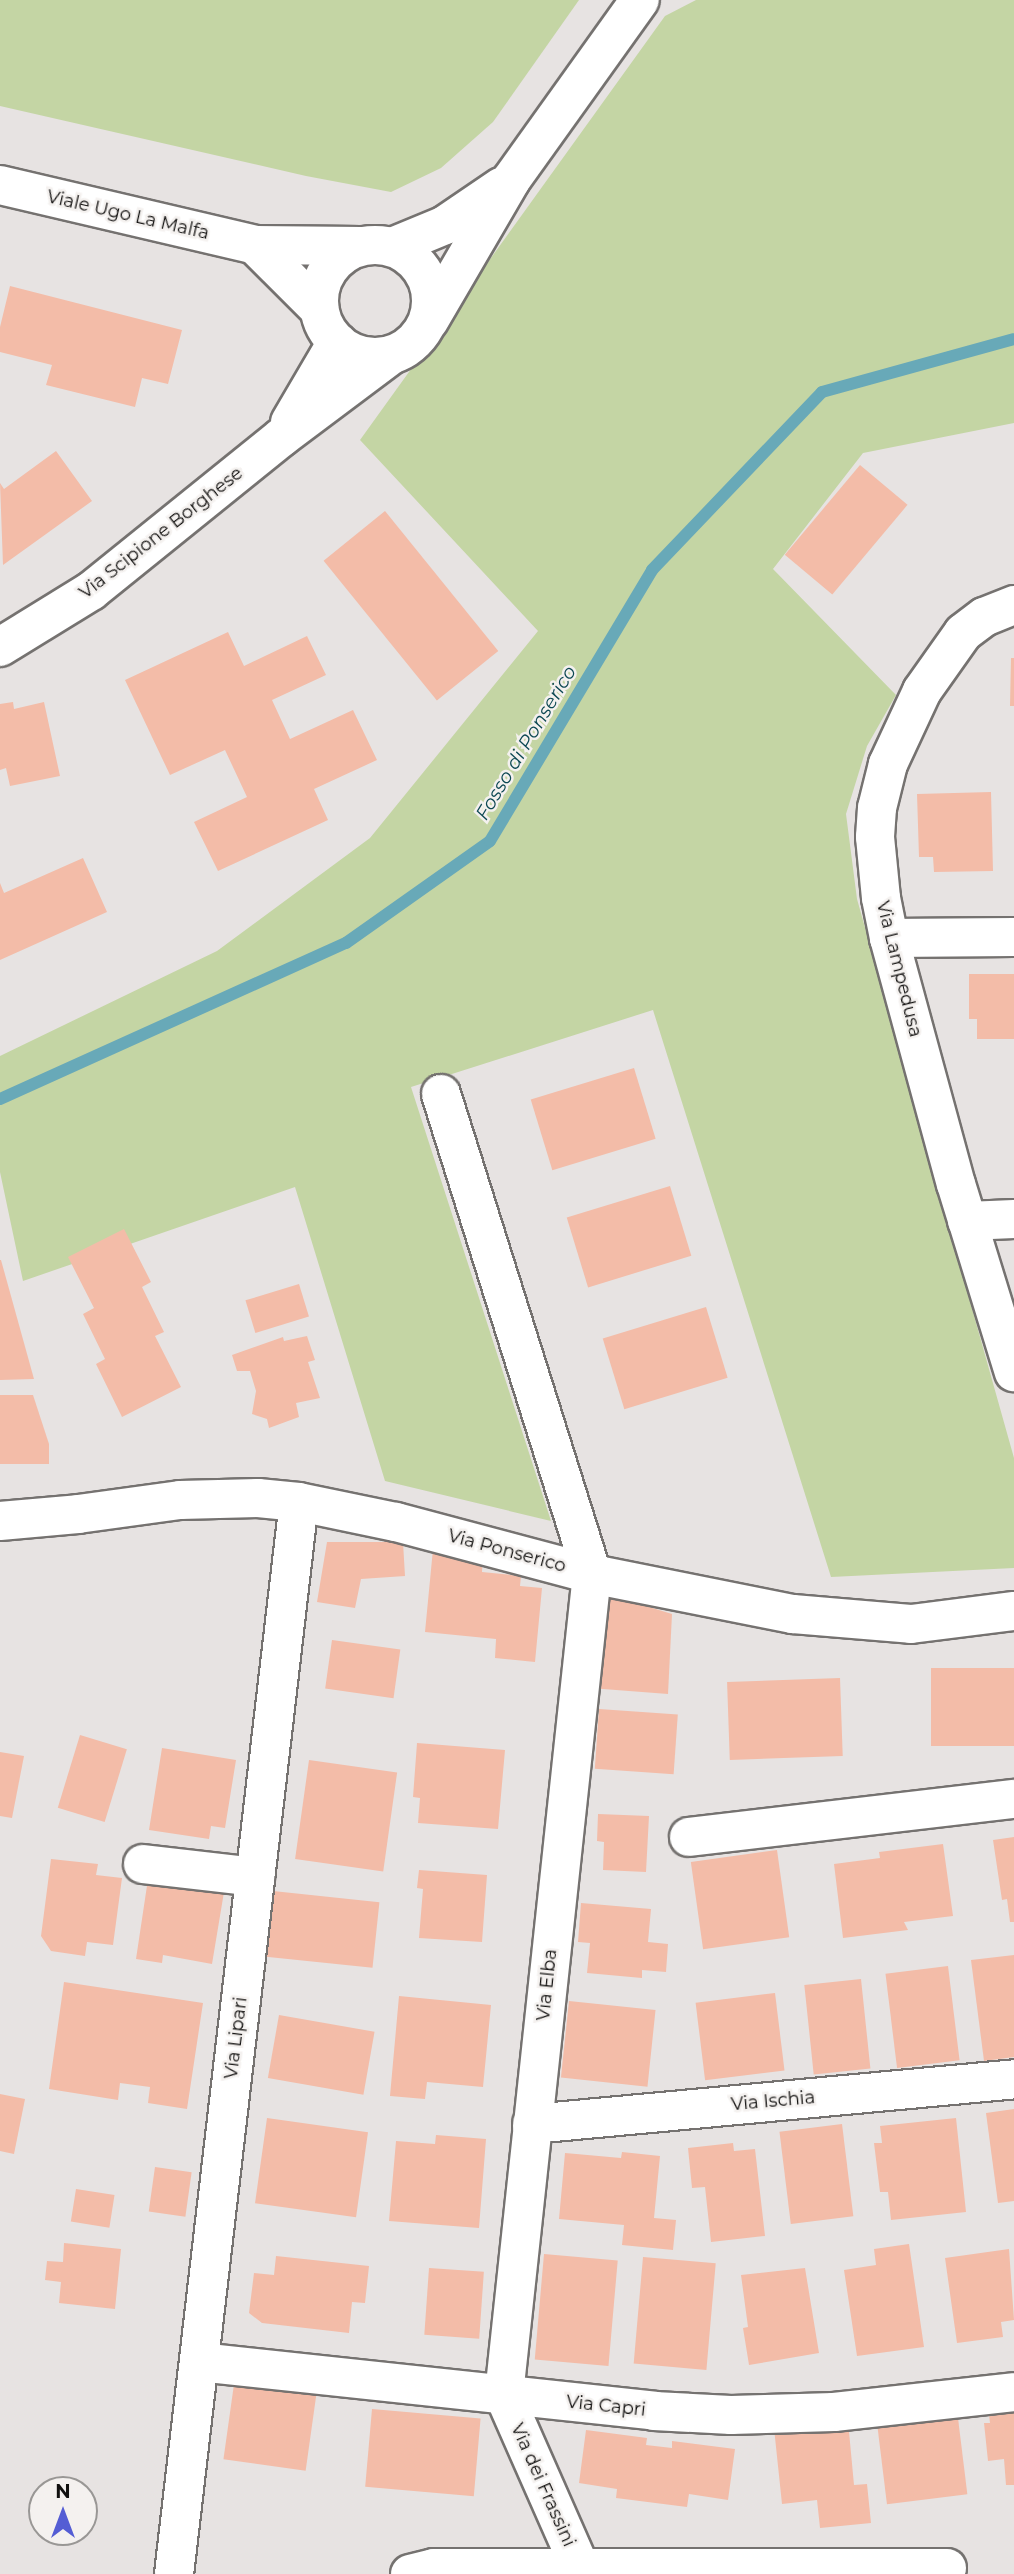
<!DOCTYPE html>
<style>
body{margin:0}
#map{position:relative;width:1014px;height:2574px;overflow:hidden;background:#e7e3e2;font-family:Montserrat,sans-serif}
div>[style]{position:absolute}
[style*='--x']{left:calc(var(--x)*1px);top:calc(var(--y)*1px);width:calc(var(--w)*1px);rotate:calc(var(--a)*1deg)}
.green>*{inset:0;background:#c4d5a4}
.stream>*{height:12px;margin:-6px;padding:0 6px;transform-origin:6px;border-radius:6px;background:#68a9b8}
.building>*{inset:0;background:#f3bca8;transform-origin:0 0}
.roads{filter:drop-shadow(2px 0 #757270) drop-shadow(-2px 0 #757270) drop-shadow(0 2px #757270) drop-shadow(0 -2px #757270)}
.minor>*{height:38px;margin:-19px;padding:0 19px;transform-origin:19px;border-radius:19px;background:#fff}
.tertiary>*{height:38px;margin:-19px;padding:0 19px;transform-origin:19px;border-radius:19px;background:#fff}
.secondary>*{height:38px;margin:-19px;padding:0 19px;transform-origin:19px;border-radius:19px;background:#fff}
.secondary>.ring{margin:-19px;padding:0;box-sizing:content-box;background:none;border:38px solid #fff;border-radius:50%}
span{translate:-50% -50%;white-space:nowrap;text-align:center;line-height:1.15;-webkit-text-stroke:5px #f4f1ef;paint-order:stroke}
.street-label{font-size:18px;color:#11100f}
.water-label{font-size:19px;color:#0d4853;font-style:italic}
.north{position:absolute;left:28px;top:2476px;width:70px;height:70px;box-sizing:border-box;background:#f4f1ef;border:2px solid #999795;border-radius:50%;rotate:0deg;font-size:19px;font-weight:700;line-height:28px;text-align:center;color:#11100f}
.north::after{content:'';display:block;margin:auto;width:24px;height:32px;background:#545dd4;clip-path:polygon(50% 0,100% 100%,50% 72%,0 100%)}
</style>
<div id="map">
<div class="green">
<div style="clip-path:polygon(0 0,579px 0,493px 122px,441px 168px,391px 192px,306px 176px,0 106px)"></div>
<div style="clip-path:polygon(696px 0,1014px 0,1014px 423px,863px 453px,773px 569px,896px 695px,867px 746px,846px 814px,857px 899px,1014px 1458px,1014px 1568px,831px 1577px,653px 1010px,411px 1087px,551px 1521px,385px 1481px,295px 1187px,23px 1281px,0 1172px,0 1056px,217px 951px,370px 838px,538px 631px,360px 440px,665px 16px)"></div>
</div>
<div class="stream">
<div style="--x:0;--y:1099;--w:380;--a:-24.3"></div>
<div style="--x:346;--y:943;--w:176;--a:-35.3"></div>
<div style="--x:490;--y:841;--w:316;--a:-59.1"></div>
<div style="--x:652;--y:570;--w:246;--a:-46.3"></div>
<div style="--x:822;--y:392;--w:199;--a:-15.4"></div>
</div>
<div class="building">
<div style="clip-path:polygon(10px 286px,182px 330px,168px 384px,142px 378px,135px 407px,46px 385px,52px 365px,0 352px,0 327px)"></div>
<div style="clip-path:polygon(56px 451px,92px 501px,3px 565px,0 483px,4px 489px)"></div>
<div style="left:860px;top:465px;width:62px;height:117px;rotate:40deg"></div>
<div style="left:385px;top:511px;width:180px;height:79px;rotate:51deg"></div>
<div style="clip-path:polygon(228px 632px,244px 666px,307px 636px,326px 675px,272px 700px,290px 739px,353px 710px,377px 760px,314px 789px,328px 820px,218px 871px,194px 822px,247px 797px,225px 750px,170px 775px,125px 680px)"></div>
<div style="clip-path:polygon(1011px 658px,1014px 658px,1014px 706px,1010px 706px)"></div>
<div style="clip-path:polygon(13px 702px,14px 709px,44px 702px,60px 776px,10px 786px,6px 768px,0 770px,0 704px)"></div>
<div style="clip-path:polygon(991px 792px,993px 871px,934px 872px,933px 857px,919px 857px,917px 794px)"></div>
<div style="clip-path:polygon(83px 858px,107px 912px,0 960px,0 883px,4px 893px)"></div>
<div style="clip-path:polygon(969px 974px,1014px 974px,1014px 1039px,977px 1039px,977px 1019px,969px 1019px)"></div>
<div style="left:634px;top:1068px;width:74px;height:108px;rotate:73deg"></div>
<div style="left:670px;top:1186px;width:73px;height:108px;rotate:73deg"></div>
<div style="clip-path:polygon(124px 1229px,151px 1282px,142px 1287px,164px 1332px,155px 1336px,181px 1387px,122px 1417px,96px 1364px,105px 1359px,83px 1314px,94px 1308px,68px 1257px)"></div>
<div style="clip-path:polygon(0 1260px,1px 1260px,34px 1379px,0 1380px)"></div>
<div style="left:299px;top:1284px;width:34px;height:56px;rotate:73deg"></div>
<div style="left:706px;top:1307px;width:74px;height:108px;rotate:73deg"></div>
<div style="clip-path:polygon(307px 1336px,315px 1360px,308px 1362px,320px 1398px,296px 1403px,299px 1417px,269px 1428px,267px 1419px,252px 1414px,256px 1391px,250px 1371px,237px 1371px,232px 1355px,283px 1337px,284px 1341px)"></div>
<div style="clip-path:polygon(0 1395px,33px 1395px,49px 1444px,49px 1464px,0 1464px)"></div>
<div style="clip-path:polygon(327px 1542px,403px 1542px,405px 1576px,361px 1579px,355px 1608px,317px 1602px)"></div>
<div style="clip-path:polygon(433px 1549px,483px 1555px,482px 1572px,521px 1576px,520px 1586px,542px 1588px,535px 1662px,495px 1658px,496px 1639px,425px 1632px)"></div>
<div style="clip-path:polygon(600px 1592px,672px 1614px,668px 1694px,590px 1688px)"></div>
<div style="left:332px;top:1640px;width:69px;height:49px;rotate:8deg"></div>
<div style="left:1014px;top:1668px;width:78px;height:83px;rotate:90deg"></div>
<div style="left:840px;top:1678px;width:78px;height:113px;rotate:88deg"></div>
<div style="left:599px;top:1709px;width:79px;height:60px;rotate:4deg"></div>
<div style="left:80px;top:1735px;width:49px;height:76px;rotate:17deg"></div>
<div style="clip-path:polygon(417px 1743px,505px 1750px,498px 1829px,418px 1823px,420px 1798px,413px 1797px)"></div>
<div style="clip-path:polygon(162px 1748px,236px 1760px,225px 1828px,211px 1826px,209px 1839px,149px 1830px)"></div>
<div style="clip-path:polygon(0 1752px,24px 1756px,12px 1818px,0 1816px)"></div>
<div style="left:309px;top:1760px;width:89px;height:100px;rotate:8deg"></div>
<div style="clip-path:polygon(598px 1814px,649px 1816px,646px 1872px,603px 1870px,604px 1842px,597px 1841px)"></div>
<div style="clip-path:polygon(1014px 1837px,1014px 1922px,1010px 1922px,1007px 1899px,1002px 1900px,993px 1840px)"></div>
<div style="clip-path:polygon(943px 1844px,953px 1916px,904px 1922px,908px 1930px,843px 1938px,834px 1864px,880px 1858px,879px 1852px)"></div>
<div style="left:777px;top:1850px;width:88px;height:87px;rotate:82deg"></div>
<div style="clip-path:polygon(51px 1859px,98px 1864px,96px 1875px,122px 1878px,113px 1945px,87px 1942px,85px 1956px,51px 1951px,41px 1936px)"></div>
<div style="clip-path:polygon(419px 1870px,487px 1875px,482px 1942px,419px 1938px,423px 1889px,417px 1888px)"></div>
<div style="clip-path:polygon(148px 1879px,224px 1892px,212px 1964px,163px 1955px,162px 1963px,136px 1959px)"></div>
<div style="left:273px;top:1891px;width:107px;height:66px;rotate:6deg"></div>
<div style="clip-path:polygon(581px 1903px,651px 1909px,648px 1942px,668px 1944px,666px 1972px,642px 1970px,642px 1978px,587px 1973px,590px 1943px,578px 1942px)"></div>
<div style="clip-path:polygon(1014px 1955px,1014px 2057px,984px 2061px,971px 1960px)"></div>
<div style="left:948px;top:1966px;width:95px;height:63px;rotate:83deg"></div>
<div style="left:861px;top:1979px;width:90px;height:57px;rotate:84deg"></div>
<div style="clip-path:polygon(64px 1982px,203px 2003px,187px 2109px,148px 2103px,150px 2087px,120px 2083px,118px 2100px,49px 2089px)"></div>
<div style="left:775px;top:1993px;width:78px;height:80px;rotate:83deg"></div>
<div style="clip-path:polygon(399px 1996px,491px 2005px,483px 2087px,427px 2082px,425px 2099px,390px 2096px)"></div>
<div style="left:569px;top:2001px;width:87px;height:77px;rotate:6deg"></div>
<div style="left:279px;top:2015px;width:97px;height:64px;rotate:10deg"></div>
<div style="clip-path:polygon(0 2094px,25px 2099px,14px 2154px,0 2151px)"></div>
<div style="clip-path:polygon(1014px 2109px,1014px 2201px,998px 2203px,986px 2113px)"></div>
<div style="left:267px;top:2118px;width:102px;height:86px;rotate:8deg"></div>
<div style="clip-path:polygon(956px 2118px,966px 2212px,891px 2220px,888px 2192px,880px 2192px,874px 2143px,882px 2143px,880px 2126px)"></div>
<div style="left:842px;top:2124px;width:93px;height:63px;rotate:83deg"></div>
<div style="clip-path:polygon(436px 2135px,486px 2139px,479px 2228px,389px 2221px,396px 2141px,435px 2144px)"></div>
<div style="clip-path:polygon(733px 2143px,734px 2151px,755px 2149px,765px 2236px,711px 2242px,705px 2187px,692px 2188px,688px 2148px)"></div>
<div style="clip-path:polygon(622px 2152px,660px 2156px,654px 2218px,676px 2220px,673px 2250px,622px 2245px,624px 2225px,559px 2219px,565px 2153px,621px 2158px)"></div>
<div style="left:155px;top:2167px;width:37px;height:45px;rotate:8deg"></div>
<div style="left:76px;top:2189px;width:39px;height:33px;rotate:9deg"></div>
<div style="clip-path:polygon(64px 2243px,121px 2249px,115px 2309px,59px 2303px,61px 2282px,45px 2280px,47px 2261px,63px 2262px)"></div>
<div style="clip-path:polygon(909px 2244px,924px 2347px,857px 2356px,844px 2270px,876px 2265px,874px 2249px)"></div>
<div style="clip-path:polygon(1009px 2249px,1014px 2320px,1001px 2322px,1003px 2337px,957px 2343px,945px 2258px)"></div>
<div style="left:544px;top:2254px;width:74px;height:106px;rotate:5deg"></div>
<div style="clip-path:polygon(276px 2256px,369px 2266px,365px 2303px,352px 2302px,349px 2333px,262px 2323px,249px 2313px,254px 2273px,274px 2275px)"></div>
<div style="left:643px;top:2257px;width:73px;height:107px;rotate:5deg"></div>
<div style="left:429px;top:2268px;width:55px;height:67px;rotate:4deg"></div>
<div style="clip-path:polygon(805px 2268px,819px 2353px,749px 2365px,743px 2328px,748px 2327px,741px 2275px)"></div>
<div style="left:235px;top:2377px;width:83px;height:83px;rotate:8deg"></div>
<div style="clip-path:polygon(1014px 2404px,1014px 2485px,1006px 2485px,1004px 2459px,988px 2461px,984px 2423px,990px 2423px,988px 2407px)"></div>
<div style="left:372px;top:2409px;width:109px;height:78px;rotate:5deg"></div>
<div style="left:957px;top:2410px;width:85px;height:81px;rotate:83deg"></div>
<div style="clip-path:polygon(848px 2421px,854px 2485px,867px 2484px,871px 2523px,820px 2528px,817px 2500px,782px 2504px,774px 2428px)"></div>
<div style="clip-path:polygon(586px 2430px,647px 2438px,646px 2445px,672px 2448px,672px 2441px,735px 2449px,728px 2500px,689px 2494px,687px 2507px,616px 2498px,617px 2489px,579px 2483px)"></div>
</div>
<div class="roads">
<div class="minor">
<div style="--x:1014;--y:605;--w:32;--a:158"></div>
<div style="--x:984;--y:617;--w:26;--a:143"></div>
<div style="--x:963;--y:633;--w:71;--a:125.3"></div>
<div style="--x:922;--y:691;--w:81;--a:115"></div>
<div style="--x:888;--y:764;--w:45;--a:104"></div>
<div style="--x:877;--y:808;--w:29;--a:94"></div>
<div style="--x:875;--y:837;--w:61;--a:84.4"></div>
<div style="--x:881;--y:898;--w:41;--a:78.7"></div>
<div style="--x:889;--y:938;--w:255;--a:74.8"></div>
<div style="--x:956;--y:1184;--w:197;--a:72.9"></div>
<div style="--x:889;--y:938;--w:125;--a:-0.5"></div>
<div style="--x:441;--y:1094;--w:503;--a:72.54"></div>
<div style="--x:592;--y:1574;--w:826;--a:96.12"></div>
<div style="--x:504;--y:2395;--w:196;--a:66.2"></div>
<div style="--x:967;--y:1221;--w:47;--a:-2.4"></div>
<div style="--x:0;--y:1521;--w:78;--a:-5.1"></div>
<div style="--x:78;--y:1514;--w:103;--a:-7.8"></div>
<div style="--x:180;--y:1500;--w:78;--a:-1.5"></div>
<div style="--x:258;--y:1498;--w:41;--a:5.6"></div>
<div style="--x:299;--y:1502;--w:99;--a:11.7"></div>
<div style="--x:396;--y:1522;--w:203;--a:14.9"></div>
<div style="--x:592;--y:1574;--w:205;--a:11.3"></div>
<div style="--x:793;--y:1614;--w:118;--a:4.8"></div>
<div style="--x:911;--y:1624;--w:104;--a:-7.2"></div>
<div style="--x:689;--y:1837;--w:327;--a:-6.7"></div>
<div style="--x:143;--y:1864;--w:113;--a:6.6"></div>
<div style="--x:532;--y:2124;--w:484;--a:-5.3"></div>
<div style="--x:199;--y:2362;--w:458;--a:6.1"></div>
<div style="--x:654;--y:2411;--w:77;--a:3"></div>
<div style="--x:731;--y:2415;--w:103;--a:-1.7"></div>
<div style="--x:834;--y:2412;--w:181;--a:-6.3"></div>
<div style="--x:174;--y:2574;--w:1079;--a:-83.35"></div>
<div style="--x:410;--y:2574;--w:25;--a:-14"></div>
<div style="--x:434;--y:2568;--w:513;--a:0"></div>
</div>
<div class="tertiary">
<div style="--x:0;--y:185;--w:262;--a:13.2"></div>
<div style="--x:255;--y:245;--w:106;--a:0.5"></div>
<div style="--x:255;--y:245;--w:91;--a:45"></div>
</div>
<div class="secondary">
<div class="ring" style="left:319px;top:245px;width:74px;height:74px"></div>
<div style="--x:392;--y:247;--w:57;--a:-22.5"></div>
<div style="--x:445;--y:225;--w:68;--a:-34.2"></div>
<div style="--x:429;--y:321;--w:163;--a:-59.8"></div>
<div style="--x:511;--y:180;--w:221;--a:-54.4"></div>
<div style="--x:290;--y:422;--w:93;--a:-59.6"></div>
<div style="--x:0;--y:647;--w:107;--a:-31.6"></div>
<div style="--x:91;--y:591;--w:245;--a:-38.9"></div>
<div style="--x:282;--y:437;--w:135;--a:-36.9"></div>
</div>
</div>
<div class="street-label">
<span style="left:128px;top:215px;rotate:13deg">Viale Ugo La Malfa</span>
<span style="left:161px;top:533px;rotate:-38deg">Via Scipione Borghese</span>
<span style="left:899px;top:969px;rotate:76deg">Via Lampedusa</span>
<span style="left:507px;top:1551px;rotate:15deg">Via Ponserico</span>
<span style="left:547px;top:1985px;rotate:-84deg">Via Elba</span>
<span style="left:236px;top:2038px;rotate:-83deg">Via Lipari</span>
<span style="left:773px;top:2101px;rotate:-5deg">Via Ischia</span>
<span style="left:606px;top:2406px;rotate:6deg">Via Capri</span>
<span style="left:543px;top:2485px;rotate:66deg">Via dei Frassini</span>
</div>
<div class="water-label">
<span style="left:526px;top:743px;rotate:-59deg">Fosso di Ponserico</span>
</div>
<div class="north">N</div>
</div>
